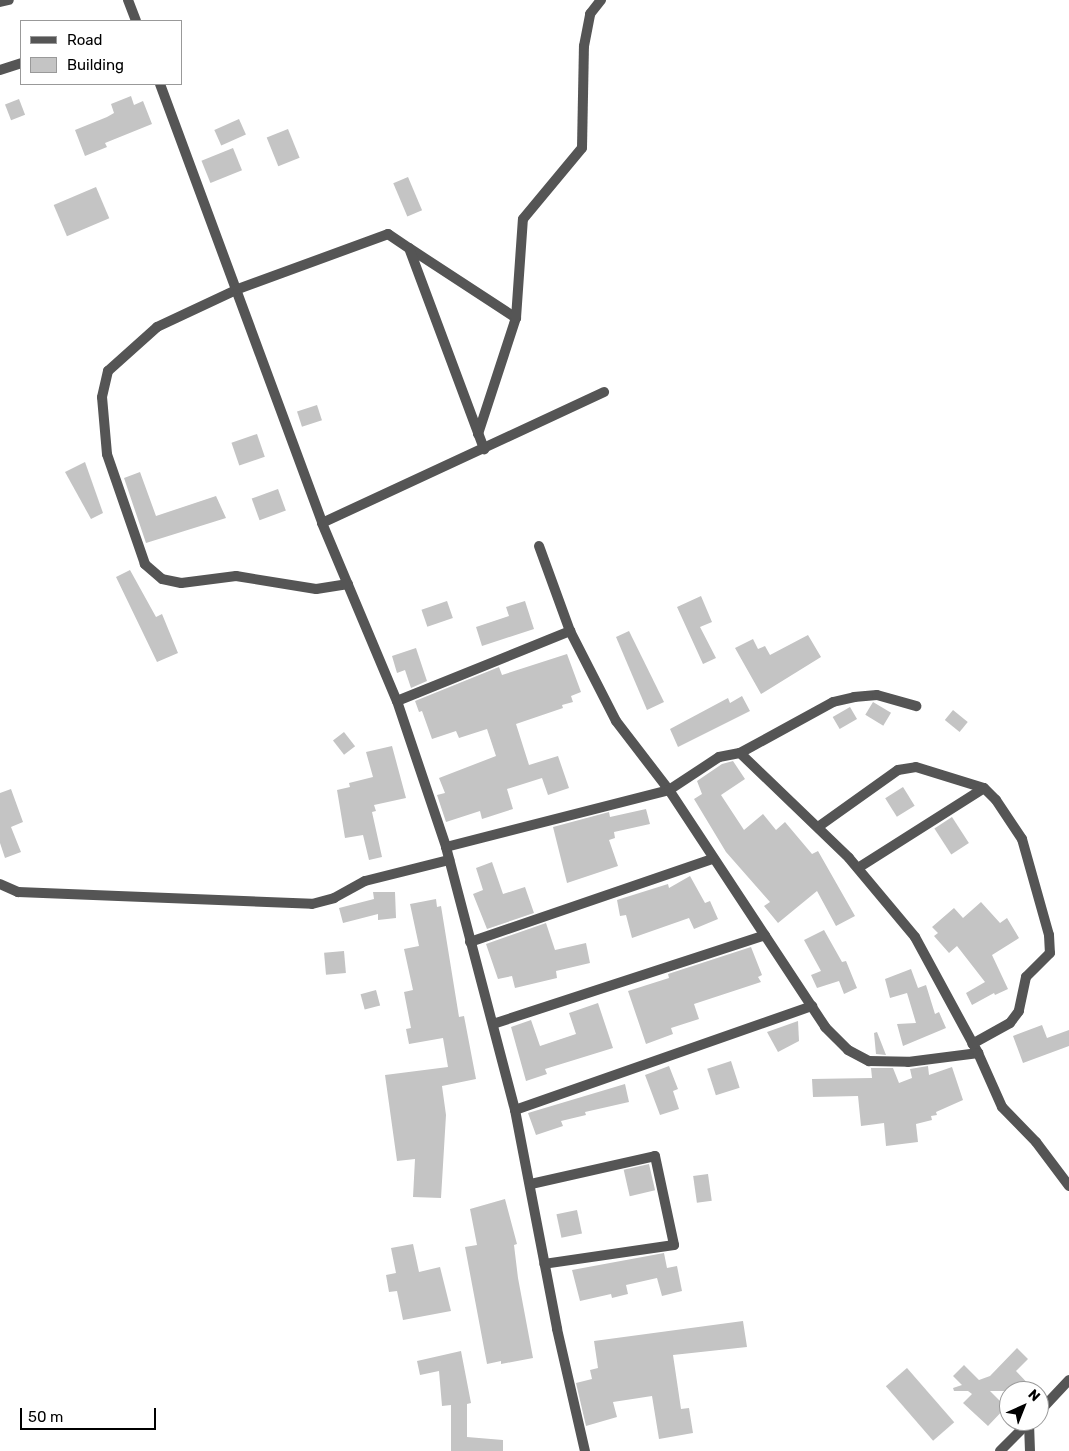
<!DOCTYPE html>
<style>
body{margin:0}
#map{position:relative;width:1069px;height:1451px;overflow:hidden;background:#fff;font-family:Rubik,sans-serif}
div>[style]{position:absolute}
[style*='--x']{left:calc(var(--x)*1px);top:calc(var(--y)*1px);width:calc(var(--w)*1px);rotate:calc(var(--a)*1deg)}
.building>*{inset:0;background:#c4c4c4;transform-origin:0 0}
.minor>*{height:10px;margin:-5px;padding:0 5px;transform-origin:5px;border-radius:5px;background:#555}
.tertiary>*{height:10px;margin:-5px;padding:0 5px;transform-origin:5px;border-radius:5px;background:#555}
span{translate:-50% -50%;white-space:nowrap;text-align:center;line-height:1.15;-webkit-text-stroke:4px #fff;paint-order:stroke}
.legend{position:absolute;left:20px;top:20px;width:162px;height:65px;box-sizing:border-box;background:#fff;border:1px solid #999;margin:0;padding:6px 9px;list-style:none;font-size:15px;color:#000}
.legend li{display:flex;align-items:center;gap:10px;height:25px}
.legend b{width:25px;border:1px solid #999}
.north{position:absolute;left:999px;top:1381px;width:50px;height:50px;box-sizing:border-box;background:#fff;border:1px solid #999;border-radius:50%;rotate:44deg;font-size:14px;font-weight:700;line-height:20px;text-align:center;color:#000}
.north::after{content:'';display:block;margin:auto;width:18px;height:22px;background:#000;clip-path:polygon(50% 0,100% 100%,50% 72%,0 100%)}
.scale{position:absolute;left:20px;top:1408px;width:136px;height:22px;box-sizing:border-box;border:2px solid #000;border-top:0;padding-left:6px;font-size:15px;line-height:18px;white-space:nowrap;color:#000;-webkit-text-stroke:4px #fff;paint-order:stroke}
</style>
<div id="map">
<div class="building">
<div style="clip-path:polygon(131px 96px,134px 105px,143px 101px,152px 124px,105px 143px,107px 147px,85px 156px,75px 130px,107px 117px,114px 113px,111px 104px)"></div>
<div style="left:19px;top:99px;width:17px;height:15px;rotate:69deg"></div>
<div style="left:239px;top:119px;width:17px;height:27px;rotate:66deg"></div>
<div style="left:288px;top:129px;width:31px;height:23px;rotate:68deg"></div>
<div style="left:233px;top:148px;width:24px;height:34px;rotate:68deg"></div>
<div style="left:408px;top:177px;width:36px;height:16px;rotate:67deg"></div>
<div style="left:96px;top:187px;width:34px;height:46px;rotate:67deg"></div>
<div style="left:317px;top:405px;width:16px;height:21px;rotate:72deg"></div>
<div style="left:257px;top:434px;width:24px;height:27px;rotate:71deg"></div>
<div style="clip-path:polygon(85px 462px,103px 513px,91px 519px,65px 472px)"></div>
<div style="clip-path:polygon(140px 472px,156px 516px,216px 496px,226px 518px,146px 543px,124px 478px)"></div>
<div style="left:278px;top:489px;width:23px;height:28px;rotate:70deg"></div>
<div style="clip-path:polygon(130px 570px,156px 617px,162px 614px,178px 653px,157px 662px,116px 577px)"></div>
<div style="clip-path:polygon(701px 596px,712px 622px,700px 627px,716px 658px,703px 664px,677px 607px)"></div>
<div style="left:447px;top:601px;width:18px;height:27px;rotate:71deg"></div>
<div style="clip-path:polygon(525px 601px,534px 629px,482px 646px,476px 627px,509px 616px,506px 607px)"></div>
<div style="clip-path:polygon(629px 631px,664px 702px,647px 710px,616px 637px)"></div>
<div style="clip-path:polygon(808px 635px,821px 657px,761px 694px,735px 648px,753px 639px,758px 649px,765px 646px,770px 655px)"></div>
<div style="clip-path:polygon(416px 648px,427px 681px,411px 688px,405px 670px,397px 673px,392px 656px)"></div>
<div style="clip-path:polygon(567px 654px,581px 692px,571px 696px,573px 702px,562px 705px,563px 708px,516px 724px,529px 765px,558px 756px,569px 788px,548px 795px,542px 778px,507px 789px,513px 809px,482px 819px,480px 811px,446px 822px,437px 795px,445px 793px,439px 778px,496px 756px,487px 729px,459px 738px,456px 731px,432px 739px,422px 711px,419px 712px,415px 701px,499px 667px,502px 675px)"></div>
<div style="clip-path:polygon(742px 696px,750px 711px,678px 747px,670px 729px,728px 698px,730px 703px)"></div>
<div style="left:873px;top:702px;width:21px;height:15px;rotate:31deg"></div>
<div style="left:850px;top:707px;width:14px;height:20px;rotate:60deg"></div>
<div style="left:953px;top:710px;width:19px;height:13px;rotate:39deg"></div>
<div style="left:344px;top:732px;width:18px;height:14px;rotate:52deg"></div>
<div style="clip-path:polygon(392px 746px,406px 798px,374px 805px,376px 811px,372px 812px,382px 857px,369px 860px,363px 835px,345px 838px,337px 790px,350px 787px,349px 783px,373px 777px,366px 752px)"></div>
<div style="clip-path:polygon(733px 761px,745px 779px,721px 795px,744px 830px,763px 814px,776px 830px,785px 822px,812px 854px,818px 851px,855px 916px,836px 926px,817px 891px,778px 923px,764px 906px,770px 902px,726px 852px,694px 799px,702px 794px,697px 781px,722px 764px)"></div>
<div style="left:903px;top:787px;width:22px;height:21px;rotate:58deg"></div>
<div style="clip-path:polygon(11px 789px,23px 822px,11px 827px,21px 852px,5px 858px,0 843px,0 793px)"></div>
<div style="clip-path:polygon(646px 809px,650px 824px,614px 832px,615px 838px,609px 840px,618px 866px,567px 883px,553px 827px,609px 812px,610px 817px)"></div>
<div style="left:952px;top:817px;width:31px;height:21px;rotate:57deg"></div>
<div style="clip-path:polygon(492px 862px,503px 894px,525px 887px,534px 913px,487px 929px,473px 894px,483px 890px,476px 868px)"></div>
<div style="clip-path:polygon(690px 876px,705px 903px,710px 901px,718px 919px,694px 929px,689px 918px,632px 938px,626px 915px,620px 916px,617px 900px,668px 884px,669px 888px)"></div>
<div style="clip-path:polygon(373px 892px,395px 892px,396px 918px,378px 920px,378px 914px,343px 923px,339px 908px,374px 899px)"></div>
<div style="clip-path:polygon(436px 899px,437px 907px,441px 906px,459px 1017px,464px 1016px,476px 1079px,442px 1086px,446px 1115px,441px 1198px,413px 1197px,415px 1159px,397px 1161px,385px 1075px,448px 1067px,443px 1038px,409px 1044px,406px 1029px,411px 1028px,404px 992px,413px 990px,404px 949px,419px 946px,410px 904px)"></div>
<div style="clip-path:polygon(981px 902px,1000px 923px,1007px 918px,1019px 938px,992px 955px,1008px 989px,995px 995px,994px 993px,972px 1005px,966px 993px,985px 982px,957px 946px,949px 953px,934px 936px,938px 933px,932px 927px,954px 908px,963px 918px)"></div>
<div style="clip-path:polygon(546px 923px,555px 950px,586px 943px,590px 963px,556px 971px,557px 978px,515px 988px,512px 976px,498px 979px,486px 944px)"></div>
<div style="clip-path:polygon(824px 930px,842px 962px,846px 961px,857px 988px,844px 994px,839px 981px,817px 988px,811px 975px,821px 971px,804px 940px)"></div>
<div style="clip-path:polygon(751px 947px,762px 975px,758px 977px,761px 982px,694px 1004px,699px 1019px,671px 1028px,673px 1034px,646px 1044px,628px 991px,669px 978px,668px 974px)"></div>
<div style="left:344px;top:951px;width:22px;height:20px;rotate:85deg"></div>
<div style="clip-path:polygon(911px 969px,918px 988px,926px 985px,935px 1014px,939px 1012px,946px 1028px,903px 1046px,897px 1024px,916px 1023px,907px 993px,890px 998px,885px 979px)"></div>
<div style="left:376px;top:990px;width:16px;height:16px;rotate:75deg"></div>
<div style="clip-path:polygon(598px 1003px,613px 1048px,545px 1069px,547px 1074px,526px 1081px,511px 1027px,531px 1020px,540px 1046px,576px 1034px,569px 1013px)"></div>
<div style="clip-path:polygon(798px 1021px,799px 1041px,778px 1052px,767px 1032px)"></div>
<div style="clip-path:polygon(1042px 1025px,1047px 1038px,1069px 1030px,1069px 1046px,1023px 1063px,1013px 1036px)"></div>
<div style="clip-path:polygon(877px 1032px,886px 1055px,876px 1054px,874px 1033px)"></div>
<div style="left:731px;top:1061px;width:28px;height:25px;rotate:72deg"></div>
<div style="clip-path:polygon(669px 1066px,678px 1089px,673px 1091px,679px 1109px,660px 1115px,645px 1075px)"></div>
<div style="clip-path:polygon(928px 1066px,929px 1075px,952px 1067px,963px 1100px,936px 1112px,937px 1115px,931px 1116px,932px 1120px,916px 1124px,918px 1142px,886px 1146px,884px 1123px,861px 1126px,858px 1096px,813px 1097px,812px 1079px,872px 1078px,871px 1068px,893px 1068px,899px 1083px,912px 1078px,910px 1069px)"></div>
<div style="clip-path:polygon(625px 1084px,629px 1102px,585px 1112px,586px 1115px,561px 1121px,563px 1126px,536px 1135px,528px 1113px)"></div>
<div style="left:649px;top:1164px;width:27px;height:26px;rotate:77deg"></div>
<div style="left:708px;top:1174px;width:27px;height:15px;rotate:82deg"></div>
<div style="clip-path:polygon(505px 1199px,517px 1244px,514px 1245px,518px 1278px,533px 1358px,501px 1364px,501px 1361px,487px 1364px,465px 1247px,477px 1245px,470px 1209px)"></div>
<div style="left:577px;top:1210px;width:24px;height:21px;rotate:78deg"></div>
<div style="clip-path:polygon(413px 1244px,419px 1272px,440px 1267px,451px 1311px,403px 1320px,397px 1291px,389px 1292px,386px 1275px,396px 1273px,391px 1248px)"></div>
<div style="clip-path:polygon(664px 1253px,667px 1268px,677px 1266px,682px 1291px,662px 1296px,657px 1278px,626px 1285px,628px 1294px,612px 1298px,611px 1294px,580px 1301px,572px 1270px)"></div>
<div style="clip-path:polygon(743px 1321px,747px 1347px,673px 1355px,681px 1409px,689px 1408px,693px 1433px,659px 1439px,652px 1396px,613px 1402px,617px 1417px,586px 1426px,576px 1383px,592px 1379px,590px 1370px,598px 1368px,594px 1341px)"></div>
<div style="clip-path:polygon(1017px 1348px,1028px 1359px,1016px 1371px,1035px 1391px,990px 1391px,1006px 1407px,988px 1426px,963px 1403px,972px 1394px,968px 1391px,954px 1391px,953px 1388px,962px 1385px,953px 1376px,964px 1365px,979px 1380px,990px 1376px)"></div>
<div style="clip-path:polygon(461px 1351px,471px 1403px,467px 1404px,467px 1437px,503px 1440px,503px 1451px,451px 1451px,451px 1405px,442px 1406px,439px 1371px,420px 1375px,417px 1361px)"></div>
<div style="left:907px;top:1368px;width:72px;height:28px;rotate:49deg"></div>
</div>
<div class="minor">
<div style="--x:128;--y:0;--w:22;--a:69"></div>
<div style="--x:0;--y:2;--w:9;--a:-13"></div>
<div style="--x:0;--y:70;--w:22;--a:-18"></div>
<div style="--x:160;--y:84;--w:468;--a:69.7"></div>
<div style="--x:322;--y:523;--w:193;--a:67.2"></div>
<div style="--x:397;--y:701;--w:154;--a:71.4"></div>
<div style="--x:446;--y:847;--w:272;--a:75.3"></div>
<div style="--x:515;--y:1110;--w:223;--a:79.1"></div>
<div style="--x:557;--y:1329;--w:125;--a:77.1"></div>
<div style="--x:409;--y:248;--w:128;--a:33.2"></div>
<div style="--x:478;--y:434;--w:122;--a:-71.9"></div>
<div style="--x:516;--y:318;--w:99;--a:-86"></div>
<div style="--x:523;--y:219;--w:92;--a:-50.3"></div>
<div style="--x:582;--y:148;--w:102;--a:-88.9"></div>
<div style="--x:584;--y:46;--w:33;--a:-79"></div>
<div style="--x:590;--y:14;--w:18;--a:-52"></div>
<div style="--x:322;--y:523;--w:311;--a:-24.9"></div>
<div style="--x:539;--y:546;--w:90;--a:70"></div>
<div style="--x:570;--y:631;--w:101;--a:62.9"></div>
<div style="--x:616;--y:721;--w:87;--a:52.5"></div>
<div style="--x:669;--y:790;--w:284;--a:56.6"></div>
<div style="--x:825;--y:1027;--w:33;--a:45"></div>
<div style="--x:848;--y:1050;--w:24;--a:28"></div>
<div style="--x:869;--y:1061;--w:39;--a:1"></div>
<div style="--x:908;--y:1062;--w:71;--a:-7.3"></div>
<div style="--x:348;--y:584;--w:32;--a:171"></div>
<div style="--x:316;--y:589;--w:81;--a:-170.8"></div>
<div style="--x:236;--y:576;--w:55;--a:172.7"></div>
<div style="--x:181;--y:583;--w:19;--a:-168"></div>
<div style="--x:162;--y:579;--w:23;--a:-139"></div>
<div style="--x:145;--y:564;--w:116;--a:-109.1"></div>
<div style="--x:107;--y:454;--w:57;--a:-95"></div>
<div style="--x:102;--y:397;--w:27;--a:-77"></div>
<div style="--x:108;--y:371;--w:66;--a:-41.9"></div>
<div style="--x:157;--y:327;--w:89;--a:-25.1"></div>
<div style="--x:238;--y:289;--w:160;--a:-20.1"></div>
<div style="--x:388;--y:234;--w:25;--a:34"></div>
<div style="--x:409;--y:248;--w:215;--a:69.5"></div>
<div style="--x:397;--y:701;--w:187;--a:-22"></div>
<div style="--x:740;--y:753;--w:106;--a:-28.7"></div>
<div style="--x:833;--y:702;--w:22;--a:-13"></div>
<div style="--x:854;--y:697;--w:23;--a:-5"></div>
<div style="--x:877;--y:695;--w:41;--a:15.8"></div>
<div style="--x:818;--y:827;--w:98;--a:-35.5"></div>
<div style="--x:898;--y:770;--w:18;--a:-9"></div>
<div style="--x:916;--y:767;--w:71;--a:17.2"></div>
<div style="--x:984;--y:788;--w:17;--a:45"></div>
<div style="--x:996;--y:800;--w:47;--a:56.3"></div>
<div style="--x:1022;--y:839;--w:100;--a:74.3"></div>
<div style="--x:1049;--y:935;--w:18;--a:87"></div>
<div style="--x:1050;--y:953;--w:34;--a:135"></div>
<div style="--x:1026;--y:977;--w:35;--a:102"></div>
<div style="--x:1019;--y:1011;--w:15;--a:127"></div>
<div style="--x:1010;--y:1023;--w:43;--a:151.1"></div>
<div style="--x:446;--y:847;--w:230;--a:-14.3"></div>
<div style="--x:669;--y:790;--w:60;--a:-33.4"></div>
<div style="--x:719;--y:757;--w:21;--a:-11"></div>
<div style="--x:740;--y:753;--w:151;--a:43.9"></div>
<div style="--x:849;--y:858;--w:103;--a:50.1"></div>
<div style="--x:915;--y:937;--w:132;--a:61.5"></div>
<div style="--x:978;--y:1053;--w:59;--a:66"></div>
<div style="--x:1002;--y:1107;--w:49;--a:45.8"></div>
<div style="--x:1036;--y:1142;--w:55;--a:53.1"></div>
<div style="--x:858;--y:868;--w:149;--a:-32.4"></div>
<div style="--x:0;--y:884;--w:20;--a:24"></div>
<div style="--x:18;--y:892;--w:294;--a:2.3"></div>
<div style="--x:312;--y:904;--w:23;--a:-15"></div>
<div style="--x:334;--y:898;--w:35;--a:-29"></div>
<div style="--x:365;--y:881;--w:87;--a:-14"></div>
<div style="--x:470;--y:942;--w:256;--a:-18.9"></div>
<div style="--x:493;--y:1024;--w:286;--a:-18.1"></div>
<div style="--x:515;--y:1110;--w:315;--a:-19.3"></div>
<div style="--x:531;--y:1184;--w:127;--a:-12.7"></div>
<div style="--x:655;--y:1156;--w:91;--a:77.9"></div>
<div style="--x:674;--y:1245;--w:131;--a:171.7"></div>
<div style="--x:1029;--y:1423;--w:28;--a:88"></div>
</div>
<div class="tertiary">
<div style="--x:1039;--y:1412;--w:44;--a:-46.8"></div>
<div style="--x:1000;--y:1451;--w:42;--a:-45"></div>
</div>
<ul class="legend">
<li><b style="height:6px;background:#555"></b>Road</li>
<li><b style="height:14px;background:#c4c4c4"></b>Building</li>
</ul>
<div class="north">N</div>
<div class="scale">50 m</div>
</div>
